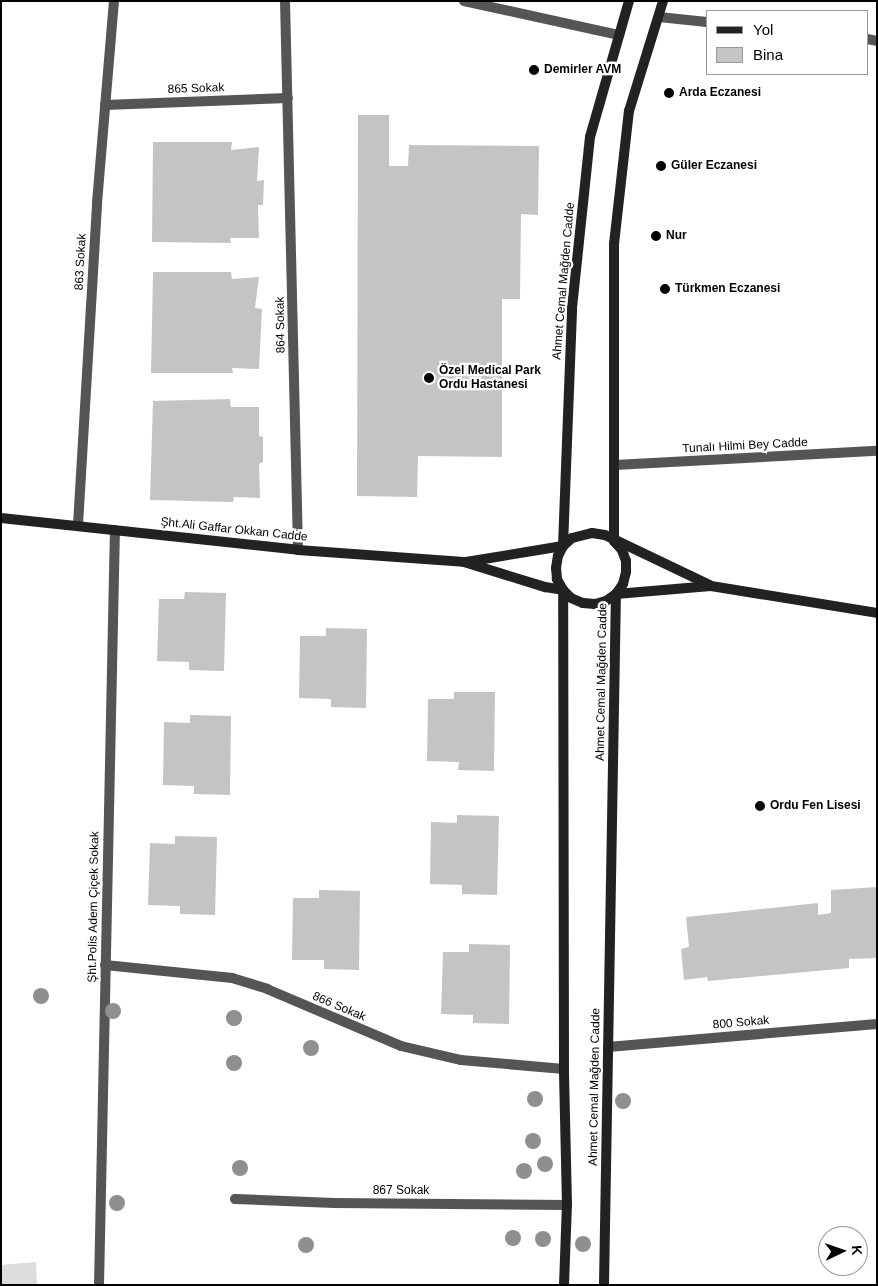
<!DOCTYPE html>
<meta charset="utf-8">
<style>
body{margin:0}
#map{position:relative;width:878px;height:1286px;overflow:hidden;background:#fff;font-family:Arial,sans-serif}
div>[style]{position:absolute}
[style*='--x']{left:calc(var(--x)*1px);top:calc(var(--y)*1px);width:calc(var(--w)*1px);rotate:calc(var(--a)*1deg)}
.green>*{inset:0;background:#dcdcdc}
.building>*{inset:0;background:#c4c4c4}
.minor>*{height:10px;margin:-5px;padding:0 5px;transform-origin:5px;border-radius:5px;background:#555}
.secondary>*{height:10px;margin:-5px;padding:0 5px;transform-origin:5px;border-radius:5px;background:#222}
.trees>*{width:16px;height:16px;margin:-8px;border-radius:50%;background:#8f8f8f}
.dots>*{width:14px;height:14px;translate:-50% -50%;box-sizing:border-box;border:2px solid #fff;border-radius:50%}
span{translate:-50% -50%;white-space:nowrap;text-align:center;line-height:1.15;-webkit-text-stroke:4.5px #fff;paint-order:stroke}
.poi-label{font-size:12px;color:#000;font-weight:700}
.left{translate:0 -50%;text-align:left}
.street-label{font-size:12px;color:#000}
.frame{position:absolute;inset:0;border:2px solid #000;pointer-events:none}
.legend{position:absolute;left:706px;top:10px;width:162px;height:65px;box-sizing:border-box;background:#fff;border:1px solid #999;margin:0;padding:6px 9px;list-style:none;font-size:15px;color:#000}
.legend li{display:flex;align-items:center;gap:10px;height:25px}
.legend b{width:25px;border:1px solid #999}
.north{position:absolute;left:818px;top:1226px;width:50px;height:50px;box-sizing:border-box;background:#fff;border:1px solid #999;border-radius:50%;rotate:87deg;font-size:14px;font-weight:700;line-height:20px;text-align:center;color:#000}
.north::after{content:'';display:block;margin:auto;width:18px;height:22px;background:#000;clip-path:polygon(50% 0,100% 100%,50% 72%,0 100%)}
</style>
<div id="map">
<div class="green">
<div style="clip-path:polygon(36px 1262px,37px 1285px,1px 1285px,1px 1265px)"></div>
</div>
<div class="building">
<div style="clip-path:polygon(358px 115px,389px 115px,389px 166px,408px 166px,409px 145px,539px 146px,538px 215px,521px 214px,520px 299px,502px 299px,502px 457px,418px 456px,417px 497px,357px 496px)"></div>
<div style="clip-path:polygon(153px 142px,232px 142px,231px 150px,259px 147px,257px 181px,264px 180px,263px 205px,258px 205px,259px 238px,230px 238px,231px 243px,152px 242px)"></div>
<div style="clip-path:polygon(153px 272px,231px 272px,232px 279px,259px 277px,255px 308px,262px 309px,259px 369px,232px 368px,233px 373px,151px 373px)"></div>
<div style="clip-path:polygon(230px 399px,231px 407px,259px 407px,259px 436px,263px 437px,263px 462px,259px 464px,260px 498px,234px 497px,233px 502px,150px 500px,153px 401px)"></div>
<div style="clip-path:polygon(185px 592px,226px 593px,224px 671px,189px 670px,189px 662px,157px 661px,159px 599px,184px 599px)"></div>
<div style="clip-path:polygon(326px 628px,367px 629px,366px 708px,331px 707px,331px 699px,299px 698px,300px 636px,326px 636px)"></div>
<div style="clip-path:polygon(454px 692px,495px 692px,494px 771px,458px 770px,459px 762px,427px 761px,428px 699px,454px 699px)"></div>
<div style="clip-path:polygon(190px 715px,231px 716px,230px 795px,194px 794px,194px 786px,163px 785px,164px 722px,190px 723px)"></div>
<div style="clip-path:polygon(457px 815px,499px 816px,497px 895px,462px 894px,462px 885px,430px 884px,431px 822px,457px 823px)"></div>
<div style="clip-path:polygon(175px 836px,217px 837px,215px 915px,180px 914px,180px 906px,148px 905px,150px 843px,175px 844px)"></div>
<div style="clip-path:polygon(877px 887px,877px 958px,849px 959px,849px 968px,708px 981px,707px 977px,684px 980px,681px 949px,689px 947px,686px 917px,818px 903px,818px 915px,831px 913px,831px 890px)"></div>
<div style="clip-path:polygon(319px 890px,360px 891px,359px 970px,324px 969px,324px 960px,292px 960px,293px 898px,319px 898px)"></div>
<div style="clip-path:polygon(469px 944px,510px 945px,509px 1024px,473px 1023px,473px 1015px,441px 1014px,443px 952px,469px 952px)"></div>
</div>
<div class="minor">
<div style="--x:285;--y:1;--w:549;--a:88.64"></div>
<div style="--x:464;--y:1;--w:159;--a:12.4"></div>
<div style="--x:659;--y:17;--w:48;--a:5.9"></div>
<div style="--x:867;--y:39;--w:10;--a:11"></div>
<div style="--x:105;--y:105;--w:183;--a:-2.2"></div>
<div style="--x:615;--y:465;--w:262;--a:-3.1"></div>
<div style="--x:78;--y:525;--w:323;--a:-86.6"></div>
<div style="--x:97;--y:203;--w:203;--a:-85.2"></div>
<div style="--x:105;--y:965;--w:128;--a:5.8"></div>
<div style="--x:232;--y:978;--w:37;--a:17"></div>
<div style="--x:267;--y:989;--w:146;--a:23"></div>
<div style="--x:401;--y:1046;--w:62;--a:13.1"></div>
<div style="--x:461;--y:1060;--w:103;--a:5"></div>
<div style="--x:608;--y:1047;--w:270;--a:-4.9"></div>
<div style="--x:235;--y:1199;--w:99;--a:2.3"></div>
<div style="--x:334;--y:1203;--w:233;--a:0.5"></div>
<div style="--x:99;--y:1285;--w:755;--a:-88.79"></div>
</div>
<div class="secondary">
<div style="--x:1;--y:518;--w:299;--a:6.1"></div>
<div style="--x:298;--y:550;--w:166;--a:4.1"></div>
<div style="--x:464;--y:562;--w:85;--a:17.2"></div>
<div style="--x:545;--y:587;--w:18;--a:9"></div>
<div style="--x:563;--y:590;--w:11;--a:45"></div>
<div style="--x:571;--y:598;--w:13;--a:23"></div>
<div style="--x:583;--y:603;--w:12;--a:5"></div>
<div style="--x:595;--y:604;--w:11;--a:-15"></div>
<div style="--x:606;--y:601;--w:12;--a:-35"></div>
<div style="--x:616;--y:594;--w:95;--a:-4.8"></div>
<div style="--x:711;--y:586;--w:168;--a:9.2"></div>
<div style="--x:466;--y:562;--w:98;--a:-9.4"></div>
<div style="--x:563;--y:546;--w:12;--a:-42"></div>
<div style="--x:572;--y:538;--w:21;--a:-14"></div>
<div style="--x:592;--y:533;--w:13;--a:9"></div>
<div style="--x:605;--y:535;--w:116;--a:25.5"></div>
<div style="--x:564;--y:1285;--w:80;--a:-87.9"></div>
<div style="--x:567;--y:1205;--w:136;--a:-91.3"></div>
<div style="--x:564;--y:1069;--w:479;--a:-90.1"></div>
<div style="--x:563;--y:590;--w:13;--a:-119"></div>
<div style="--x:557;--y:579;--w:11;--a:-95"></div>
<div style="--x:556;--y:568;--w:12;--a:-81"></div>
<div style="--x:558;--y:556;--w:11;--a:-63"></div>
<div style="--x:563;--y:546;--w:238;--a:-87.8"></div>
<div style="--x:572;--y:308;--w:172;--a:-84"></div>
<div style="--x:590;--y:137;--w:141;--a:-74"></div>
<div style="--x:604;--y:1285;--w:691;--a:-89.01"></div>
<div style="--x:616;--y:594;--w:12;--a:-55"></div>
<div style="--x:623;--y:584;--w:12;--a:-76"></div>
<div style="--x:626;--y:572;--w:11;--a:-90"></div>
<div style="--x:626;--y:561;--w:12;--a:-110"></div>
<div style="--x:622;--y:550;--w:12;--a:-132"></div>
<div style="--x:614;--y:541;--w:297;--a:-90"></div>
<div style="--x:614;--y:244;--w:134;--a:-83.6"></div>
<div style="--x:629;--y:111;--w:115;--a:-72.8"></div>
</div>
<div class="trees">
<div style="left:41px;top:996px"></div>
<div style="left:113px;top:1011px"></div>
<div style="left:234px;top:1018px"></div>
<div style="left:311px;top:1048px"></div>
<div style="left:234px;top:1063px"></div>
<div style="left:535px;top:1099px"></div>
<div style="left:623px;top:1101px"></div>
<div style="left:533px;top:1141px"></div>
<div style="left:545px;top:1164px"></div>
<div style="left:240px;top:1168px"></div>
<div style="left:524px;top:1171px"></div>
<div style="left:117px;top:1203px"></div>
<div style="left:513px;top:1238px"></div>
<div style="left:543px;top:1239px"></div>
<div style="left:583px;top:1244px"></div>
<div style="left:306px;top:1245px"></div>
</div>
<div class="dots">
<div style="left:534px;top:70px;background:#000"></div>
<div style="left:669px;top:93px;background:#000"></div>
<div style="left:661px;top:166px;background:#000"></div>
<div style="left:656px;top:236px;background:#000"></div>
<div style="left:665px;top:289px;background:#000"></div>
<div style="left:429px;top:378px;background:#000"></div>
<div style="left:760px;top:806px;background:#000"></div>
</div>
<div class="poi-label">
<span class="left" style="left:544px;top:70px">Demirler AVM</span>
<span class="left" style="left:679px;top:93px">Arda Eczanesi</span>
<span class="left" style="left:671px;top:166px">Güler Eczanesi</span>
<span class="left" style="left:666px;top:236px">Nur</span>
<span class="left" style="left:675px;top:289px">Türkmen Eczanesi</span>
<span class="left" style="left:439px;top:378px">Özel Medical Park<br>Ordu Hastanesi</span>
<span class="left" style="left:770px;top:806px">Ordu Fen Lisesi</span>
</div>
<div class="street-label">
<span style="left:196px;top:89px;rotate:-2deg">865 Sokak</span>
<span style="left:81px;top:262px;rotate:-87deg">863 Sokak</span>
<span style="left:564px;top:281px;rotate:-85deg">Ahmet Cemal Mağden Cadde</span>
<span style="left:281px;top:325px;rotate:-91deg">864 Sokak</span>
<span style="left:745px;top:446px;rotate:-3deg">Tunalı Hilmi Bey Cadde</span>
<span style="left:234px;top:530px;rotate:6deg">Şht.Ali Gaffar Okkan Cadde</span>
<span style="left:602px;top:682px;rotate:-89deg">Ahmet Cemal Mağden Cadde</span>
<span style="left:94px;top:907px;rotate:-89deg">Şht.Polis Adem Çiçek Sokak</span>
<span style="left:339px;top:1007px;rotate:23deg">866 Sokak</span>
<span style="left:741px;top:1023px;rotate:-5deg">800 Sokak</span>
<span style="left:595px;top:1087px;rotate:-89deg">Ahmet Cemal Mağden Cadde</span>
<span style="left:401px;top:1191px">867 Sokak</span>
</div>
<div class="frame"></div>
<ul class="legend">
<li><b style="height:6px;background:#222"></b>Yol</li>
<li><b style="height:14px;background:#c4c4c4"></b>Bina</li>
</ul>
<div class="north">K</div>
</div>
